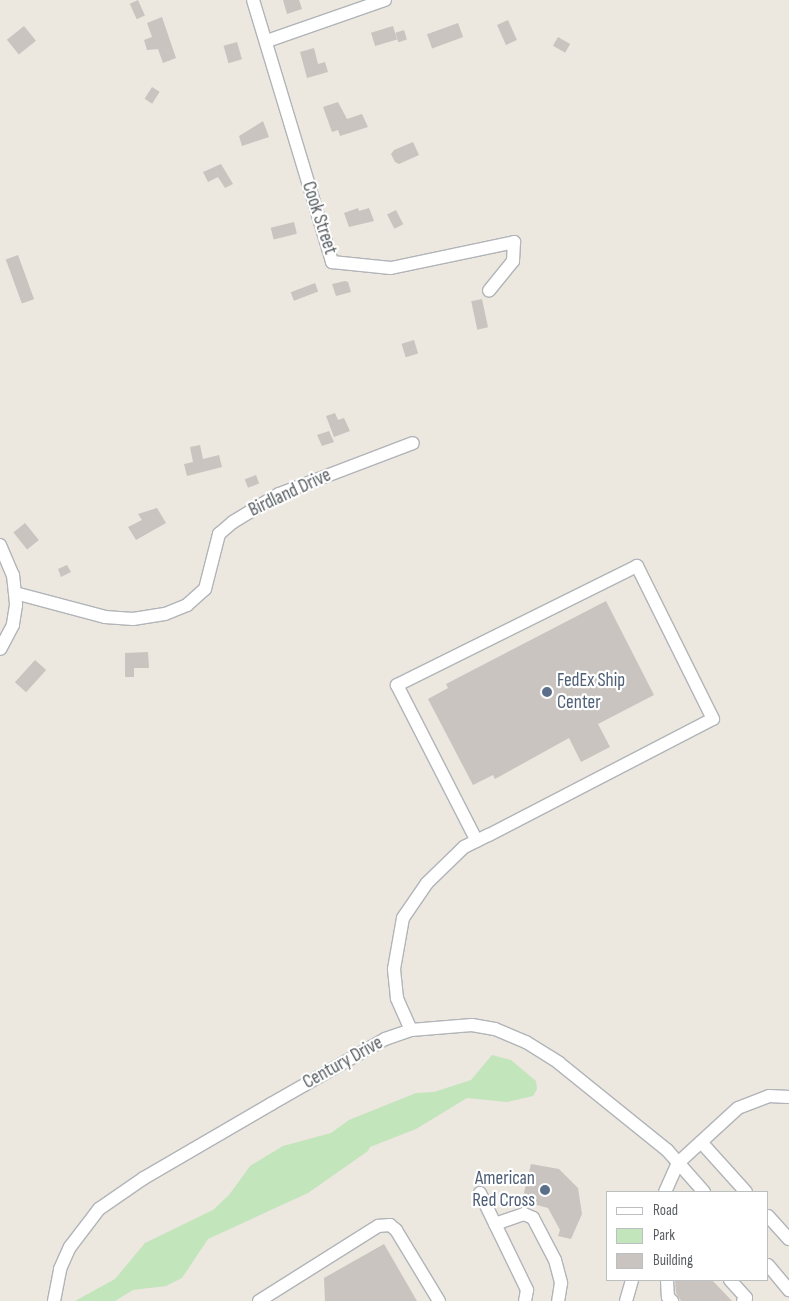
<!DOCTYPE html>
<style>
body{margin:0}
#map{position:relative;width:789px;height:1301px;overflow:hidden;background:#ece7df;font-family:"Sofia Sans Condensed",sans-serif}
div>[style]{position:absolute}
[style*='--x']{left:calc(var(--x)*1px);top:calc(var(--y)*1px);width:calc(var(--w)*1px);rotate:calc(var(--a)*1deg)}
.green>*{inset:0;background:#c2e5bb}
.building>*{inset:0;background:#c9c4bf;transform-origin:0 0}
.roads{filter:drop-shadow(1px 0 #b1b4b8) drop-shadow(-1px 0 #b1b4b8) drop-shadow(0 1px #b1b4b8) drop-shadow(0 -1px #b1b4b8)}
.minor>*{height:12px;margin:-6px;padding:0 6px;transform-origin:6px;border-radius:6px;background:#fff}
.dots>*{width:14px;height:14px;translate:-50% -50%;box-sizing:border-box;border:2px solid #fff;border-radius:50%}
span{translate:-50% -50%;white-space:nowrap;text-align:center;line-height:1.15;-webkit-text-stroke:4.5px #fff;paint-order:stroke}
.street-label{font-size:19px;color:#585e61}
.service-label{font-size:19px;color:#4e5e75}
.left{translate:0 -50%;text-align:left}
.right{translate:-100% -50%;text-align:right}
.legend{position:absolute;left:606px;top:1191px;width:162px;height:90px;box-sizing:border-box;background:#fff;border:1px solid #bcbfc0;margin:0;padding:6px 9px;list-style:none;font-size:15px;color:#585e61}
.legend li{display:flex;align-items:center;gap:10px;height:25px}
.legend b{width:25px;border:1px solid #bcbfc0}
</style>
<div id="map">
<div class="green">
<div style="clip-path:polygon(492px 1055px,511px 1060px,536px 1081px,537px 1089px,533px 1096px,507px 1102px,467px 1098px,416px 1129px,370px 1147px,368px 1151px,308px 1193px,208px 1239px,182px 1278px,166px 1286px,133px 1290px,115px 1301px,75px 1301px,115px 1279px,145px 1243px,213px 1210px,229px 1195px,250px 1166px,283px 1146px,331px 1133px,349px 1120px,416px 1093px,434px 1092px,471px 1080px)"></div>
</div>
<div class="building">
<div style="left:138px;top:0;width:17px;height:9px;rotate:66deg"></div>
<div style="clip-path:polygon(283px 0,299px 0,302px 9px,287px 14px)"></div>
<div style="clip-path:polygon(162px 17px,176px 58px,163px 63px,158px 49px,147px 50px,144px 40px,152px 37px,147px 23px)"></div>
<div style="left:508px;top:20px;width:22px;height:12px;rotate:66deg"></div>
<div style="left:458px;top:23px;width:15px;height:33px;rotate:70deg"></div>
<div style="left:24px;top:26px;width:19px;height:22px;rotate:51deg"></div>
<div style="left:393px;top:26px;width:14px;height:23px;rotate:73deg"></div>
<div style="left:404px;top:30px;width:10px;height:9px;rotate:73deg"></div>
<div style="left:558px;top:37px;width:14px;height:10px;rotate:30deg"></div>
<div style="left:237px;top:42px;width:18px;height:14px;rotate:74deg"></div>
<div style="clip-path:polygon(314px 48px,318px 64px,325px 62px,328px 72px,307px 78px,300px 52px)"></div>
<div style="left:152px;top:87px;width:9px;height:14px;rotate:32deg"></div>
<div style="clip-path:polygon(338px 102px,347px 119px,362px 114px,368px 127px,340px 136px,338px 130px,332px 132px,323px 107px)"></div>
<div style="clip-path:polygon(263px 121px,269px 137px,242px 146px,239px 136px)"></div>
<div style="clip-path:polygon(413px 142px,419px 155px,399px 164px,395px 162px,391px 154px,394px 150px)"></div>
<div style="clip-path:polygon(221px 164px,233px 184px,225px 188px,218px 177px,208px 182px,203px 172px)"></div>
<div style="clip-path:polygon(358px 208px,359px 211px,369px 208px,374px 221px,349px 227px,344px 213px)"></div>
<div style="left:396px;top:210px;width:16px;height:10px;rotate:63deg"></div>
<div style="left:294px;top:222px;width:12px;height:24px;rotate:76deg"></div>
<div style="left:18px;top:255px;width:47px;height:13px;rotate:70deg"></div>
<div style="clip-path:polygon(345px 281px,348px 282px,351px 292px,336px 296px,332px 284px)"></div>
<div style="left:315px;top:283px;width:9px;height:26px;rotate:69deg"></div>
<div style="left:482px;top:299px;width:29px;height:11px;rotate:78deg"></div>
<div style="left:414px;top:340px;width:14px;height:13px;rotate:73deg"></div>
<div style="clip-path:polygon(335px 413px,338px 420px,344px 418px,350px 431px,334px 437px,326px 416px)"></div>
<div style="clip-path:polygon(329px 431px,334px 442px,322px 446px,317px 435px)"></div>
<div style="clip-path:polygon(200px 445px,203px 459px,219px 455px,222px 467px,187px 476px,184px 464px,193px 462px,190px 447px)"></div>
<div style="left:256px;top:475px;width:9px;height:12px;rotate:69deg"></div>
<div style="clip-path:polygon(157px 508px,166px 523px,136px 540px,128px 527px,142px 520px,138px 514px)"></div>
<div style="left:25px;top:523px;width:22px;height:15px;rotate:51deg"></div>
<div style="clip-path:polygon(67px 565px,71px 572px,61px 577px,58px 569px)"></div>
<div style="clip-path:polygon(606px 601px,654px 695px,598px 724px,610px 747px,581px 762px,569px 738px,495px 779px,493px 775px,473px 785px,428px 699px,448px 688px,446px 684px)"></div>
<div style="clip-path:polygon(148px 652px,149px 668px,134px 668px,134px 677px,125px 677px,125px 653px)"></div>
<div style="left:35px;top:660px;width:15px;height:30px;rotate:42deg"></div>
<div style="clip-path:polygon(531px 1164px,559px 1169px,578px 1188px,582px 1214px,571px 1239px,558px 1236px,560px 1230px,548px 1208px,522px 1201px)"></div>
<div style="clip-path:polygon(384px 1244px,417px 1301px,325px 1301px,324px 1278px)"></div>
<div style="clip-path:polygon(675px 1280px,712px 1280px,732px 1301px,681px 1301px,676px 1293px)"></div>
</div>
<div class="roads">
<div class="minor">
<div style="--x:253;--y:0;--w:274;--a:73.2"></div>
<div style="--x:332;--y:262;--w:59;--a:5.8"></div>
<div style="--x:391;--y:268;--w:126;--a:-11.9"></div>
<div style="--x:514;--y:242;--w:19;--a:93"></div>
<div style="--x:513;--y:261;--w:38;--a:129"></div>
<div style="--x:267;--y:41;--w:125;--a:-19.2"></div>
<div style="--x:0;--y:545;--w:33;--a:67"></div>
<div style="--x:13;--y:575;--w:30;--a:84"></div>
<div style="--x:16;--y:605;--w:20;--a:99"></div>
<div style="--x:13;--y:625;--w:27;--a:118"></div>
<div style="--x:15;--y:593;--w:93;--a:14.9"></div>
<div style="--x:105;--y:617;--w:28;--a:4"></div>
<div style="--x:133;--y:619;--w:32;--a:-9"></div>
<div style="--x:165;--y:614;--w:24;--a:-22"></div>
<div style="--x:187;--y:605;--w:24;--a:-42"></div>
<div style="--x:205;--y:589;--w:57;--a:-75.7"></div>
<div style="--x:219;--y:534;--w:18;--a:-41"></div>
<div style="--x:233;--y:522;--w:54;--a:-31.3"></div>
<div style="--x:279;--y:494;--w:143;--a:-20.8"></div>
<div style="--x:411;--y:1030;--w:35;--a:-114"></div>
<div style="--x:397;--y:998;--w:29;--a:-96"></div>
<div style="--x:394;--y:969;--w:52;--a:-80"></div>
<div style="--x:403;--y:918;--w:42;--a:-55.6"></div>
<div style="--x:427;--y:883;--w:52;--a:-44.2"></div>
<div style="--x:464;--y:847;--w:28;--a:-26"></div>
<div style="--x:489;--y:835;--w:252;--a:-27.4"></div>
<div style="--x:713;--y:719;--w:171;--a:-116.4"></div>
<div style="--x:637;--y:566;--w:268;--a:153.6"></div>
<div style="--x:397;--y:685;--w:175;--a:62.9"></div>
<div style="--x:701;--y:1142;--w:67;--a:48"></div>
<div style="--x:665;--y:1192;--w:32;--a:-66"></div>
<div style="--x:678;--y:1163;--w:81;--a:-42.5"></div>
<div style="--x:738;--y:1108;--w:33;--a:-21"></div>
<div style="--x:769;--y:1096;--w:20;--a:3"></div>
<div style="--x:480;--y:1193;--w:108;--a:64.1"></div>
<div style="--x:527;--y:1290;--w:11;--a:100"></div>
<div style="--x:768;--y:1216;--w:31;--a:48"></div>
<div style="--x:495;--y:1224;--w:31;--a:-19"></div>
<div style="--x:524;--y:1214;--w:10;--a:24"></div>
<div style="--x:533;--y:1218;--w:47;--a:62.4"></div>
<div style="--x:555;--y:1260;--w:24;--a:75"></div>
<div style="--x:561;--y:1283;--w:18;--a:99"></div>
<div style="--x:768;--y:1265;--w:33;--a:50"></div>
<div style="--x:667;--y:1280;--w:17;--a:87"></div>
<div style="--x:668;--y:1297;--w:6;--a:45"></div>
<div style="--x:730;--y:1280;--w:24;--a:48"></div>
<div style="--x:746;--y:1298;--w:4;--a:135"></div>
<div style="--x:54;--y:1301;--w:33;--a:-79"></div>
<div style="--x:60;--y:1269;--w:24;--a:-66"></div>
<div style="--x:70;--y:1247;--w:48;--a:-52.7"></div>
<div style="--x:99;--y:1209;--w:55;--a:-34.6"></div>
<div style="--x:144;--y:1178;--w:147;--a:-30.2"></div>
<div style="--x:271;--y:1104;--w:131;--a:-29.7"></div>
<div style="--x:385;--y:1039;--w:28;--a:-19"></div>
<div style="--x:411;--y:1030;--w:61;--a:-4.7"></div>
<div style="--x:472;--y:1025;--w:23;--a:10"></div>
<div style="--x:495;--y:1029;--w:34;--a:23"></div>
<div style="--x:526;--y:1042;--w:39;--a:32"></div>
<div style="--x:559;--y:1063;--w:139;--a:38.9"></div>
<div style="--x:667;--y:1150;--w:56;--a:48.6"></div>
<div style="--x:259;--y:1301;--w:141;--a:-32.2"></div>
<div style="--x:378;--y:1226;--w:12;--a:-5"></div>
<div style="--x:390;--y:1225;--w:8;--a:40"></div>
<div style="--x:396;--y:1230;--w:83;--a:58.8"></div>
<div style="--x:626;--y:1301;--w:22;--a:-74"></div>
</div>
</div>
<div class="dots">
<div style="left:547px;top:692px;background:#5c6f8a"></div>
<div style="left:545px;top:1190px;background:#5c6f8a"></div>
</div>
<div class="street-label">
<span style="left:319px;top:218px;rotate:72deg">Cook Street</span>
<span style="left:290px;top:493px;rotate:-25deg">Birdland Drive</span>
<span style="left:343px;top:1063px;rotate:-29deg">Century Drive</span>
</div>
<div class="service-label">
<span class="left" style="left:557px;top:692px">FedEx Ship<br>Center</span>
<span class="right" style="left:535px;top:1190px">American<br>Red Cross</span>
</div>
<ul class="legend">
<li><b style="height:6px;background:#fff"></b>Road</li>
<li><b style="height:14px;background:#c2e5bb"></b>Park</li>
<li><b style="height:14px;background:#c9c4bf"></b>Building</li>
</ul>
</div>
